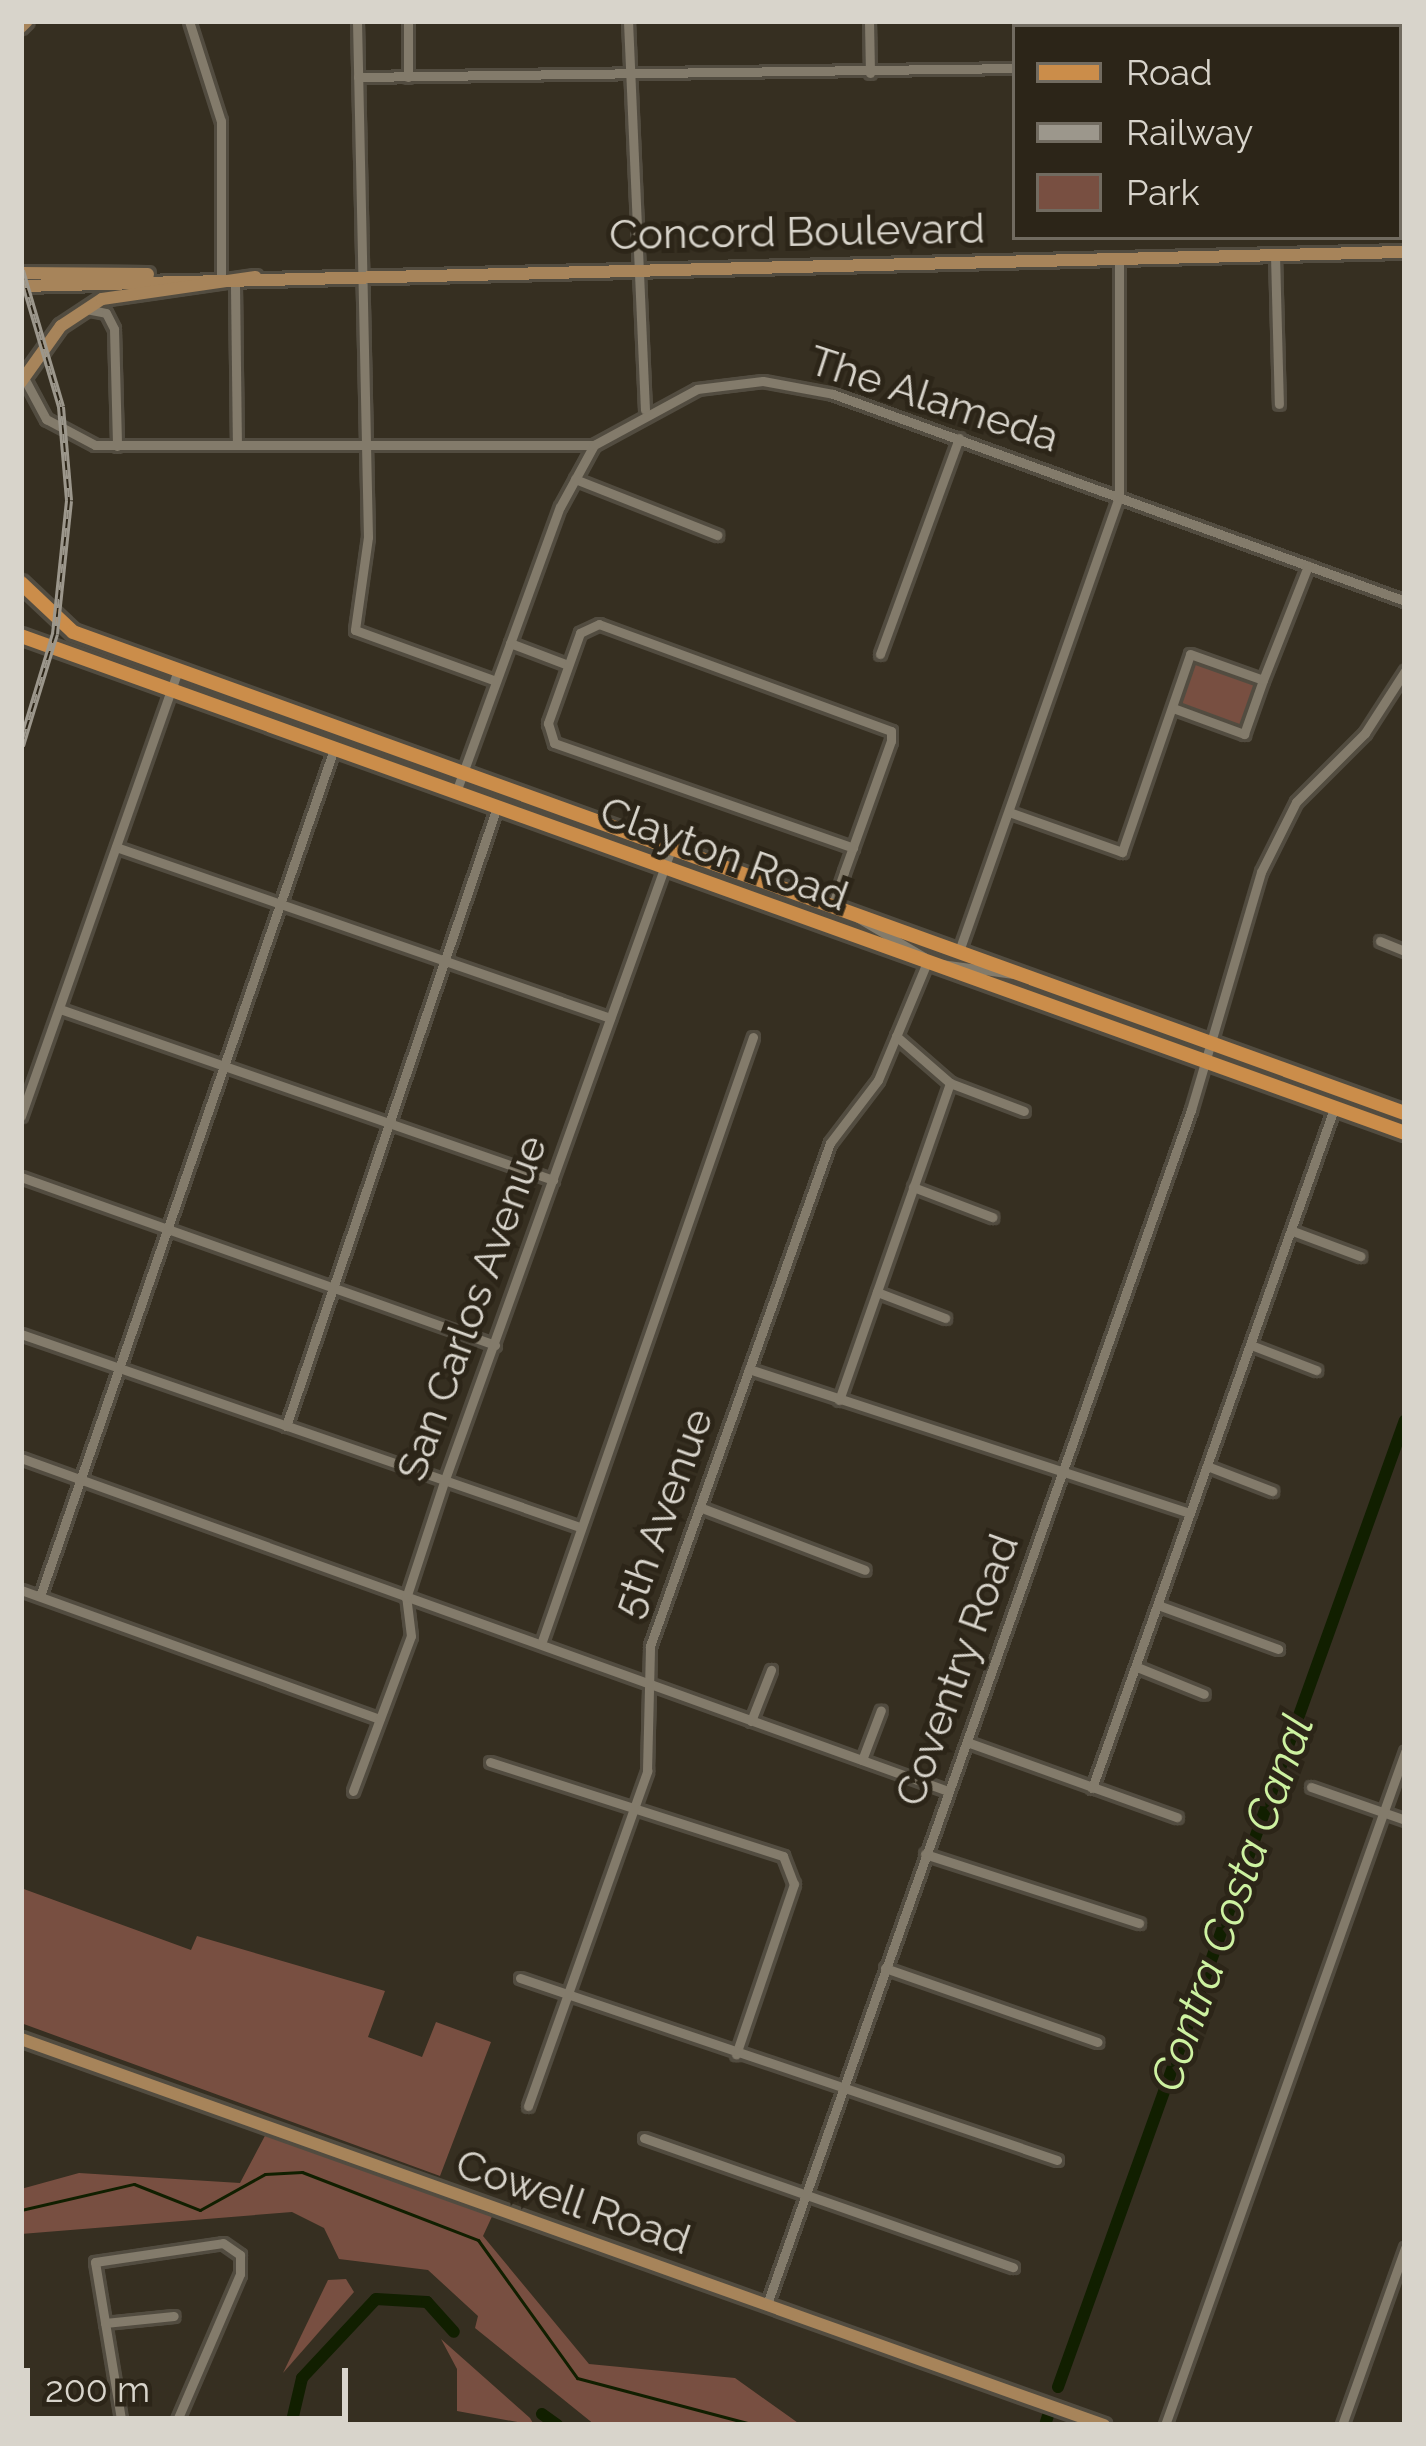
<!DOCTYPE html>
<style>
body{margin:0}
#map{position:relative;width:1426px;height:2446px;overflow:hidden;background:#362f21;font-family:Raleway,sans-serif}
div>[style]{position:absolute}
[style*='--x']{left:calc(var(--x)*1px);top:calc(var(--y)*1px);width:calc(var(--w)*1px);rotate:calc(var(--a)*1deg)}
.green>*{inset:0;background:#784f41;transform-origin:0 0}
.stream>*{height:3px;margin:-1.5px;padding:0 1.5px;transform-origin:1.5px;border-radius:1.5px;background:#111f00}
.canal>*{height:12px;margin:-6px;padding:0 6px;transform-origin:6px;border-radius:6px;background:#111f00}
.roads{filter:drop-shadow(3px 0 #524c40) drop-shadow(-3px 0 #524c40) drop-shadow(0 3px #524c40) drop-shadow(0 -3px #524c40)}
.street>*{height:9px;margin:-4.5px;padding:0 4.5px;transform-origin:4.5px;border-radius:4.5px;background:#837b6b}
.secondary>*{height:12px;margin:-6px;padding:0 6px;transform-origin:6px;border-radius:6px;background:#a7845a}
.primary>*{height:14px;margin:-7px;padding:0 7px;transform-origin:7px;border-radius:7px;background:#cb8d4a}
.rail>*{height:8px;margin-top:-4px;transform-origin:0;background:repeating-linear-gradient(90deg,#2c2518 0 9px,#9c978c 0 18px);box-sizing:border-box;border-block:3px solid #9c978c}
span{translate:-50% -50%;white-space:nowrap;text-align:center;line-height:1.15;-webkit-text-stroke:10px #2c2518;paint-order:stroke}
.street-label{font-size:42px;color:#d8d4cb}
.water-label{font-size:45px;color:#cdf2a1;font-style:italic}
.frame{position:absolute;inset:0;border:24px solid #d8d4cb;pointer-events:none}
.legend{position:absolute;left:1012px;top:24px;width:390px;height:216px;box-sizing:border-box;background:#2c2518;border:3px solid #716b60;margin:0;padding:15px 21px;list-style:none;font-size:36px;color:#d8d4cb}
.legend li{display:flex;align-items:center;gap:24px;height:60px}
.legend b{width:60px;border:3px solid #716b60}
.scale{position:absolute;left:24px;top:2368px;width:324px;height:54px;box-sizing:border-box;border:6px solid #d8d4cb;border-top:0;padding-left:15px;font-size:36px;line-height:42px;white-space:nowrap;color:#d8d4cb;-webkit-text-stroke:9px #2c2518;paint-order:stroke}
</style>
<div id="map">
<div class="green">
<div style="left:1190px;top:654px;width:77px;height:57px;rotate:20deg"></div>
<div style="clip-path:polygon(21px 1888px,191px 1950px,197px 1936px,385px 1991px,368px 2037px,422px 2057px,436px 2022px,491px 2042px,440px 2176px,21px 2023px)"></div>
<div style="clip-path:polygon(268px 2130px,495px 2210px,483px 2236px,589px 2364px,735px 2378px,801px 2425px,595px 2425px,475px 2328px,478px 2316px,428px 2270px,339px 2259px,324px 2228px,292px 2212px,21px 2234px,21px 2189px,79px 2173px,240px 2183px)"></div>
<div style="clip-path:polygon(346px 2279px,354px 2292px,283px 2373px,328px 2280px)"></div>
<div style="clip-path:polygon(441px 2339px,530px 2418px,534px 2425px,457px 2411px,457px 2369px)"></div>
</div>
<div class="stream">
<div style="--x:21;--y:2210;--w:116;--a:-13"></div>
<div style="--x:134;--y:2184;--w:71;--a:21.5"></div>
<div style="--x:200;--y:2210;--w:74;--a:-29"></div>
<div style="--x:265;--y:2174;--w:37;--a:-3"></div>
<div style="--x:302;--y:2172;--w:189;--a:21.1"></div>
<div style="--x:478;--y:2240;--w:170;--a:54.3"></div>
<div style="--x:577;--y:2378;--w:184;--a:14.8"></div>
<div style="--x:845;--y:2425;--w:74;--a:0"></div>
</div>
<div class="canal">
<div style="--x:1058;--y:2387;--w:1027;--a:-70.26"></div>
<div style="--x:542;--y:2414;--w:19;--a:36"></div>
<div style="--x:291;--y:2425;--w:48;--a:-76.8"></div>
<div style="--x:302;--y:2378;--w:108;--a:-46.9"></div>
<div style="--x:376;--y:2299;--w:51;--a:3.4"></div>
<div style="--x:427;--y:2302;--w:40;--a:48"></div>
<div style="--x:1045;--y:2425;--w:9;--a:-72"></div>
</div>
<div class="roads">
<div class="street">
<div style="--x:189;--y:21;--w:105;--a:72.3"></div>
<div style="--x:221;--y:121;--w:154;--a:90"></div>
<div style="--x:357;--y:21;--w:516;--a:88.78"></div>
<div style="--x:368;--y:537;--w:94;--a:98"></div>
<div style="--x:355;--y:630;--w:150;--a:19.9"></div>
<div style="--x:628;--y:21;--w:389;--a:87.5"></div>
<div style="--x:869;--y:21;--w:52;--a:88.9"></div>
<div style="--x:1058;--y:21;--w:6;--a:81"></div>
<div style="--x:1250;--y:21;--w:6;--a:90"></div>
<div style="--x:1399;--y:61;--w:6;--a:0"></div>
<div style="--x:358;--y:77;--w:657;--a:-0.78"></div>
<div style="--x:408;--y:77;--w:56;--a:-90"></div>
<div style="--x:1275;--y:255;--w:149;--a:88.5"></div>
<div style="--x:235;--y:286;--w:156;--a:89.3"></div>
<div style="--x:86;--y:309;--w:20;--a:11"></div>
<div style="--x:106;--y:313;--w:18;--a:63"></div>
<div style="--x:114;--y:329;--w:117;--a:88.5"></div>
<div style="--x:24;--y:378;--w:47;--a:61.8"></div>
<div style="--x:46;--y:419;--w:55;--a:28"></div>
<div style="--x:95;--y:445;--w:499;--a:0"></div>
<div style="--x:575;--y:479;--w:153;--a:21.5"></div>
<div style="--x:510;--y:643;--w:62;--a:20.8"></div>
<div style="--x:880;--y:654;--w:230;--a:-69.9"></div>
<div style="--x:1173;--y:708;--w:76;--a:20.1"></div>
<div style="--x:1244;--y:734;--w:57;--a:-70.6"></div>
<div style="--x:456;--y:792;--w:303;--a:-70"></div>
<div style="--x:560;--y:507;--w:71;--a:-61.3"></div>
<div style="--x:594;--y:445;--w:117;--a:-28.5"></div>
<div style="--x:697;--y:389;--w:66;--a:-6.9"></div>
<div style="--x:763;--y:381;--w:71;--a:10.5"></div>
<div style="--x:833;--y:394;--w:608;--a:19.89"></div>
<div style="--x:1009;--y:812;--w:120;--a:19.5"></div>
<div style="--x:1122;--y:852;--w:209;--a:-71"></div>
<div style="--x:1190;--y:654;--w:77;--a:19.6"></div>
<div style="--x:1263;--y:680;--w:123;--a:-68.5"></div>
<div style="--x:116;--y:847;--w:523;--a:19.09"></div>
<div style="--x:833;--y:904;--w:34;--a:-71"></div>
<div style="--x:844;--y:872;--w:139;--a:-70.3"></div>
<div style="--x:891;--y:741;--w:10;--a:-90"></div>
<div style="--x:891;--y:731;--w:311;--a:-159.9"></div>
<div style="--x:599;--y:624;--w:21;--a:155"></div>
<div style="--x:580;--y:633;--w:96;--a:109.6"></div>
<div style="--x:548;--y:723;--w:21;--a:73"></div>
<div style="--x:554;--y:743;--w:317;--a:19.3"></div>
<div style="--x:858;--y:918;--w:77;--a:30.6"></div>
<div style="--x:1380;--y:941;--w:27;--a:22"></div>
<div style="--x:959;--y:951;--w:482;--a:-70.6"></div>
<div style="--x:1119;--y:496;--w:238;--a:-90"></div>
<div style="--x:927;--y:962;--w:88;--a:7.9"></div>
<div style="--x:60;--y:1009;--w:522;--a:19.13"></div>
<div style="--x:896;--y:1036;--w:72;--a:41"></div>
<div style="--x:950;--y:1083;--w:79;--a:20.7"></div>
<div style="--x:21;--y:1116;--w:472;--a:-70.6"></div>
<div style="--x:21;--y:1177;--w:503;--a:19.52"></div>
<div style="--x:913;--y:1187;--w:85;--a:20.8"></div>
<div style="--x:1293;--y:1231;--w:72;--a:20.5"></div>
<div style="--x:877;--y:1292;--w:73;--a:20.9"></div>
<div style="--x:21;--y:1334;--w:591;--a:19.05"></div>
<div style="--x:1251;--y:1345;--w:70;--a:21"></div>
<div style="--x:749;--y:1369;--w:463;--a:18.1"></div>
<div style="--x:839;--y:1400;--w:336;--a:-70.7"></div>
<div style="--x:286;--y:1426;--w:654;--a:-71.18"></div>
<div style="--x:21;--y:1458;--w:985;--a:19.76"></div>
<div style="--x:1207;--y:1466;--w:70;--a:21"></div>
<div style="--x:702;--y:1508;--w:174;--a:20.8"></div>
<div style="--x:21;--y:1590;--w:381;--a:19.8"></div>
<div style="--x:40;--y:1596;--w:897;--a:-70.86"></div>
<div style="--x:1158;--y:1605;--w:128;--a:20.1"></div>
<div style="--x:541;--y:1644;--w:643;--a:-70.75"></div>
<div style="--x:1137;--y:1667;--w:72;--a:21.9"></div>
<div style="--x:751;--y:1721;--w:55;--a:-68.6"></div>
<div style="--x:967;--y:1742;--w:223;--a:19.7"></div>
<div style="--x:862;--y:1760;--w:53;--a:-69.2"></div>
<div style="--x:490;--y:1762;--w:308;--a:17.8"></div>
<div style="--x:783;--y:1856;--w:30;--a:69"></div>
<div style="--x:794;--y:1884;--w:180;--a:108.8"></div>
<div style="--x:1311;--y:1787;--w:100;--a:19.3"></div>
<div style="--x:1092;--y:1788;--w:724;--a:-70.39"></div>
<div style="--x:353;--y:1791;--w:165;--a:-69.5"></div>
<div style="--x:411;--y:1636;--w:38;--a:-97"></div>
<div style="--x:406;--y:1598;--w:122;--a:-71.9"></div>
<div style="--x:444;--y:1482;--w:672;--a:-70.27"></div>
<div style="--x:925;--y:1854;--w:225;--a:17.9"></div>
<div style="--x:885;--y:1968;--w:225;--a:19.2"></div>
<div style="--x:520;--y:1978;--w:567;--a:18.72"></div>
<div style="--x:528;--y:2106;--w:356;--a:-70.4"></div>
<div style="--x:647;--y:1771;--w:125;--a:-88.6"></div>
<div style="--x:650;--y:1646;--w:534;--a:-70.31"></div>
<div style="--x:830;--y:1143;--w:79;--a:-52.7"></div>
<div style="--x:878;--y:1080;--w:128;--a:-67.4"></div>
<div style="--x:644;--y:2138;--w:391;--a:19.3"></div>
<div style="--x:767;--y:2304;--w:1267;--a:-70.45"></div>
<div style="--x:1191;--y:1110;--w:248;--a:-73.6"></div>
<div style="--x:1261;--y:872;--w:78;--a:-63.4"></div>
<div style="--x:1296;--y:802;--w:98;--a:-45"></div>
<div style="--x:1365;--y:733;--w:74;--a:-57.2"></div>
<div style="--x:105;--y:2323;--w:69;--a:-5.8"></div>
<div style="--x:122;--y:2425;--w:165;--a:-99.4"></div>
<div style="--x:95;--y:2262;--w:129;--a:-8.4"></div>
<div style="--x:223;--y:2243;--w:21;--a:35"></div>
<div style="--x:240;--y:2255;--w:19;--a:90"></div>
<div style="--x:240;--y:2274;--w:164;--a:113.3"></div>
<div style="--x:1165;--y:2425;--w:715;--a:-70.37"></div>
<div style="--x:1342;--y:2425;--w:188;--a:-70.4"></div>
</div>
<div class="secondary">
<div style="--x:21;--y:27;--w:8;--a:-45"></div>
<div style="--x:21;--y:273;--w:127;--a:0.5"></div>
<div style="--x:21;--y:286;--w:1384;--a:-1.41"></div>
<div style="--x:21;--y:382;--w:69;--a:-54.5"></div>
<div style="--x:61;--y:326;--w:49;--a:-33.4"></div>
<div style="--x:102;--y:299;--w:155;--a:-8.2"></div>
<div style="--x:21;--y:2039;--w:1150;--a:19.62"></div>
</div>
<div class="primary">
<div style="--x:21;--y:583;--w:71;--a:43.3"></div>
<div style="--x:73;--y:632;--w:1416;--a:19.86"></div>
<div style="--x:21;--y:636;--w:1471;--a:19.75"></div>
</div>
</div>
<div class="rail">
<div style="--x:21;--y:271;--w:142;--a:73.6"></div>
<div style="--x:61;--y:407;--w:94;--a:85.1"></div>
<div style="--x:69;--y:501;--w:134;--a:96"></div>
<div style="--x:55;--y:634;--w:117;--a:106.9"></div>
</div>
<div class="street-label">
<span style="left:797px;top:232px;rotate:-1deg">Concord Boulevard</span>
<span style="left:934px;top:399px;rotate:18deg">The Alameda</span>
<span style="left:724px;top:854px;rotate:20deg">Clayton Road</span>
<span style="left:472px;top:1308px;rotate:-70deg">San Carlos Avenue</span>
<span style="left:663px;top:1513px;rotate:-70deg">5th Avenue</span>
<span style="left:957px;top:1670px;rotate:-70deg">Coventry Road</span>
<span style="left:573px;top:2202px;rotate:19deg">Cowell Road</span>
</div>
<div class="water-label">
<span style="left:1232px;top:1903px;rotate:-70deg">Contra Costa Canal</span>
</div>
<div class="frame"></div>
<ul class="legend">
<li><b style="height:15px;background:#cb8d4a"></b>Road</li>
<li><b style="height:15px;background:#9c978c"></b>Railway</li>
<li><b style="height:33px;background:#784f41"></b>Park</li>
</ul>
<div class="scale">200 m</div>
</div>
